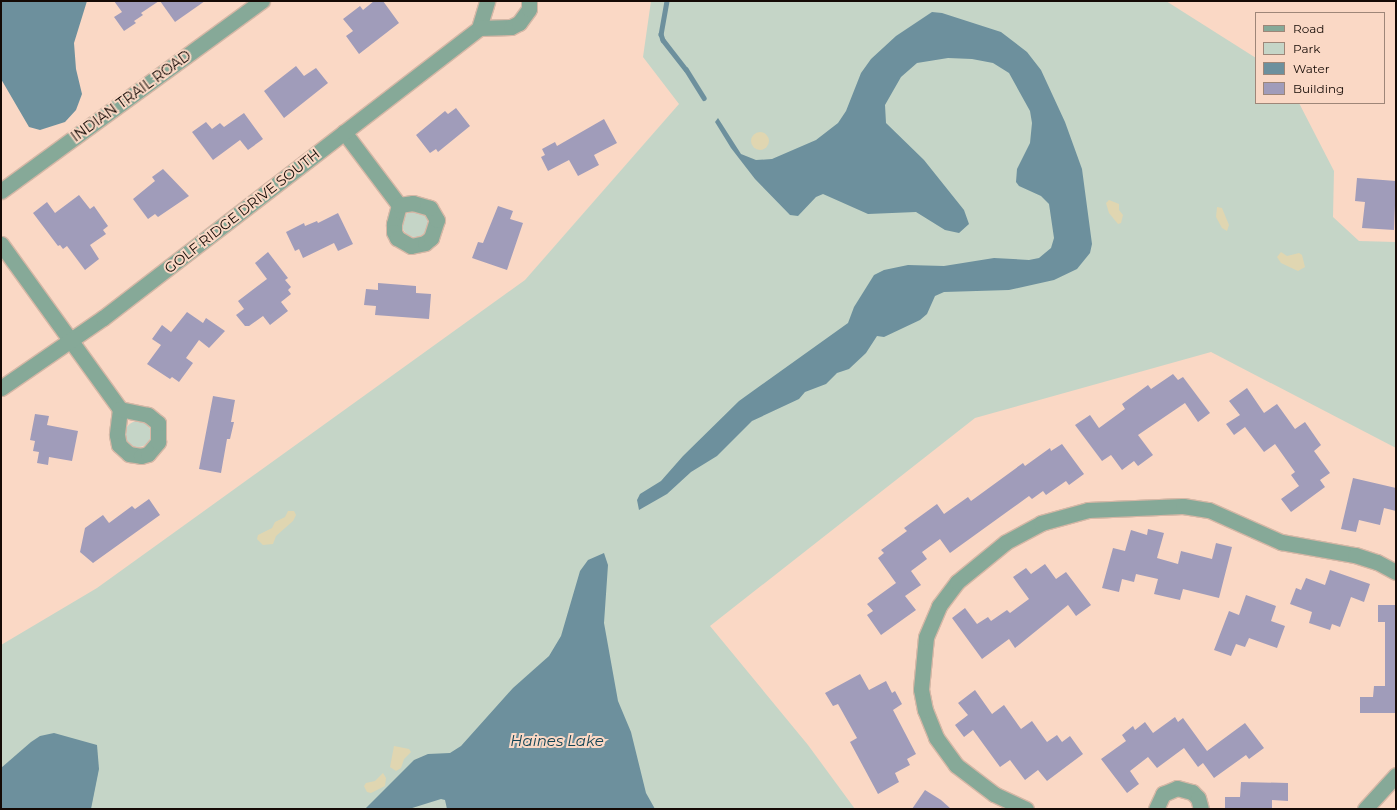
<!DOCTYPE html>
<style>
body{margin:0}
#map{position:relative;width:1397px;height:810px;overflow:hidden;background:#fad8c5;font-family:Montserrat,sans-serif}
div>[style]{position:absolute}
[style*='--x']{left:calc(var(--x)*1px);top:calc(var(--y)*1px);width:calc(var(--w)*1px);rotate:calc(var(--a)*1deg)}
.green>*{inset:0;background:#c5d5c7}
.round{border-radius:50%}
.sand>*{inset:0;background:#e0d6b1}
.water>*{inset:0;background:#6d909d}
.stream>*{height:4.5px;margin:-2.25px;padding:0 2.25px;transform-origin:2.25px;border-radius:2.25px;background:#6d909d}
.building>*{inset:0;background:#a09cba}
.roads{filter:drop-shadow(1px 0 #d5b7a6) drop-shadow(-1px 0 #d5b7a6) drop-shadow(0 1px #d5b7a6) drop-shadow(0 -1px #d5b7a6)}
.minor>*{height:15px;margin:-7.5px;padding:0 7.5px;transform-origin:7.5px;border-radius:7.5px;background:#86a998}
span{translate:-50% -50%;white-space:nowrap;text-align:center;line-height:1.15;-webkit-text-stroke:4px #fad8c5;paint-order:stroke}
.street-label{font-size:14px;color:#150a05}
.water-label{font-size:15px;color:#134455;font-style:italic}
.frame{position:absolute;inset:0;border:2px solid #150a05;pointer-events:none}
.legend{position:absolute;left:1255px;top:12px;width:130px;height:92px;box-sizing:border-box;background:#fad8c5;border:1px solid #9e8678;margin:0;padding:5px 7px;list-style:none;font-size:12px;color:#150a05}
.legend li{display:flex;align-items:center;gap:8px;height:20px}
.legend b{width:20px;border:1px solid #9e8678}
</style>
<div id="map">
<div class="green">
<div style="clip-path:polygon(651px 1px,1166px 1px,1256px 58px,1256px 103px,1299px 103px,1334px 171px,1333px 217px,1359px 241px,1396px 242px,1396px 448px,1211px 352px,975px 418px,710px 626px,808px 745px,855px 809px,1px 809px,1px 645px,97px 588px,525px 280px,679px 104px,643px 57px)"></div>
<div class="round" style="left:402px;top:211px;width:26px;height:26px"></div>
<div class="round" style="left:125px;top:421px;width:26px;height:26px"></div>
</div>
<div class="sand">
<div class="round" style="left:751px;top:132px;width:18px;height:18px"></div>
<div style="clip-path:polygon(1109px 200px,1119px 204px,1119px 210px,1123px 215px,1121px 223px,1118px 224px,1109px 213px,1106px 203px)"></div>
<div style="clip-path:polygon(1217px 207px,1222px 208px,1229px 225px,1227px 231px,1222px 228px,1216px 217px)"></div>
<div style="clip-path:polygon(1281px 252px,1287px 256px,1299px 253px,1302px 255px,1305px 267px,1298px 271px,1281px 263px,1277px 257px)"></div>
<div style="clip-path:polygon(288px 511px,294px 511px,296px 515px,293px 521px,276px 536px,273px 544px,263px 545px,257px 539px,258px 535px,272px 528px,275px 522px,285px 517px)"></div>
<div style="clip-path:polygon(394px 746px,409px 749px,411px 752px,404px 759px,401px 768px,396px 771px,390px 767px)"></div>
<div style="clip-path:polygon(383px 773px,386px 778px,385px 786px,371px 793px,367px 792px,364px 786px,366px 783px,375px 781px)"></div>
</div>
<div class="water">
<div style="clip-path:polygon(1px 1px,87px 1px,74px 43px,76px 69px,82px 94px,76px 110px,65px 122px,40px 130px,29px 127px,1px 79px)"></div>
<div style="clip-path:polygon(932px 12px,942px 13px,1001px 32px,1027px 52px,1041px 70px,1065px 122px,1082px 169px,1092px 244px,1090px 253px,1077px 269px,1054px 280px,1009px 290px,944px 292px,935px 296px,927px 314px,920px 320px,884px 337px,877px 336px,866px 353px,849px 369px,837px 373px,826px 384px,805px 392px,799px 399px,752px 421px,717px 456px,691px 472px,667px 494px,639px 510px,637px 500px,640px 494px,661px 481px,683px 456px,739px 401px,848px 323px,854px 307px,874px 275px,884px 270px,908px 265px,944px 266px,994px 258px,1029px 260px,1039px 258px,1051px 248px,1054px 238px,1049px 204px,1041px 196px,1019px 186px,1016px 182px,1017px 169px,1030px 143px,1032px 123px,1030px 111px,1009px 73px,993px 63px,972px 59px,948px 58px,917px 63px,901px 77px,885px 105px,886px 123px,924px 160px,964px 210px,969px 224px,959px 233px,945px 230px,916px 212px,868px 214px,823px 194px,816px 197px,798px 216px,790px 215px,755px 179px,731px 148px,715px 122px,718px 118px,741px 154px,756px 160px,772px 159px,816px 140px,838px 123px,846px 111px,861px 73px,871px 59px,896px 36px)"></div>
<div style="clip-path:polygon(604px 553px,608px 565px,604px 623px,618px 701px,631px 732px,646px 793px,655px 809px,447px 809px,445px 800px,441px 799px,409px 809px,365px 809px,414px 760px,428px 754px,450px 753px,461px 746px,513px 688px,549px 656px,561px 636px,580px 571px,588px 560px)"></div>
<div style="clip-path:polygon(54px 733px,97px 745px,99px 769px,91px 809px,1px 809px,1px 768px,31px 742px,40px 736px)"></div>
</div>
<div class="stream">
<div style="--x:667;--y:1;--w:34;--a:100"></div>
<div style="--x:661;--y:34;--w:6;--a:72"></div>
<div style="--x:663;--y:40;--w:37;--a:52"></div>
<div style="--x:686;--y:69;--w:34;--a:58"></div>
</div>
<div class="building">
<div style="clip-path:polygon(114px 1px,159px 1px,141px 13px,143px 15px,134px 21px,136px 23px,124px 31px,114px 17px,122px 12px)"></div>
<div style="clip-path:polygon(160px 1px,205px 1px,175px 22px)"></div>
<div style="clip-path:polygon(374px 1px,383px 1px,399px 23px,359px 54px,346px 36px,353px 31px,343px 19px,360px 6px,363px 10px)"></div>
<div style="clip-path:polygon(296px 66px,304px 76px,316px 68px,328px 83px,284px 118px,264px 91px)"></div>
<div style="clip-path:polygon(456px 108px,470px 126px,438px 152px,436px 149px,430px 153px,416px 135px,445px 111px,448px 114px)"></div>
<div style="clip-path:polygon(244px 113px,263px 139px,248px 150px,240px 140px,213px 160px,192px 132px,206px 122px,212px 129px,220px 123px,224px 127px)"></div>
<div style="clip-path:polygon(604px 119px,617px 143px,594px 155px,599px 165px,578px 176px,569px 160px,548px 171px,541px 157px,545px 155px,542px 149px,555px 142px,557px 146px)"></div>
<div style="clip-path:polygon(163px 169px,189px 196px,158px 217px,155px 214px,148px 219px,133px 199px,155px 181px,152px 177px)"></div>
<div style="clip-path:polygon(1357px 178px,1396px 181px,1394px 230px,1362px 228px,1365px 202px,1355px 201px)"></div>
<div style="clip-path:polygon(79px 195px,90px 209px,94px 206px,108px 226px,103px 230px,106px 234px,90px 245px,99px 259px,85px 270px,67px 246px,63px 249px,60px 245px,58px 246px,33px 213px,47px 202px,55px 213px)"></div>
<div style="clip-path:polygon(498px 206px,513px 211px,510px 219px,523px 223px,507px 270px,472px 258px,478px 242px,483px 243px)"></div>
<div style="clip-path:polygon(338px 213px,353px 244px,338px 251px,334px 243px,303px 258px,299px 249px,295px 251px,286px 232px,304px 223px,305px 226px,317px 221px,318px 223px)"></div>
<div style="clip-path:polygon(268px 252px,288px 278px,285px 280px,291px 287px,288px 290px,291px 294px,281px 302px,288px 311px,270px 325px,263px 316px,249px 326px,245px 326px,236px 315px,244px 309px,238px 301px,267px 279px,255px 263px)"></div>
<div style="clip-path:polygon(378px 283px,416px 286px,416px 293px,431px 294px,429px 319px,375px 315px,376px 306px,364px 305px,366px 289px,378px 290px)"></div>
<div style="clip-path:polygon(187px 312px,203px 323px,206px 318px,225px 331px,209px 348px,199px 340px,186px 358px,193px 363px,179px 382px,172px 377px,170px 379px,147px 364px,161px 345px,152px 339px,162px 325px,171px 332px)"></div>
<div style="clip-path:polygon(1173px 374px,1178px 380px,1183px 377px,1210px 413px,1198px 422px,1185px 403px,1138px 435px,1153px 455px,1138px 466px,1134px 461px,1122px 470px,1111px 455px,1102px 461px,1075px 425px,1090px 415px,1099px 428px,1125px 409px,1122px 404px,1148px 385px,1151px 389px)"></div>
<div style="clip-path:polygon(1247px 388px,1264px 413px,1277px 404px,1295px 429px,1305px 422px,1321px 445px,1314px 451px,1330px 473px,1320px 480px,1325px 487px,1291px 512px,1281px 499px,1299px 486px,1291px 475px,1295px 472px,1275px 444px,1264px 452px,1245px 427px,1234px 435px,1226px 424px,1240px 415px,1229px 401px)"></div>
<div style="clip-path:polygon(213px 396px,235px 400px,231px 422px,234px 422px,230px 439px,227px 439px,221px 473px,199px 469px)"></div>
<div style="clip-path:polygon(35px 414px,49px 416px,47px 425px,78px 431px,72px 461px,49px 457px,48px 465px,37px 463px,39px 452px,33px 451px,35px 441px,30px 440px)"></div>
<div style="clip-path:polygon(1062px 444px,1084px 474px,1069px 485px,1066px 481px,1046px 495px,1043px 491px,1032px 499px,1029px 496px,950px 553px,940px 539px,922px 552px,927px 559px,911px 571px,921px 585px,905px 596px,916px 610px,881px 635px,867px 615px,873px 611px,867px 604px,896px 583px,878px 558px,884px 553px,881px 550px,907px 531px,904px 528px,937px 504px,944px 514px,968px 497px,971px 501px,1023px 463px,1025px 466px,1050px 448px,1051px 451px)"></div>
<div style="clip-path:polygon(1353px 478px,1396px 488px,1396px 511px,1384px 508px,1380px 525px,1359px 520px,1356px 532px,1341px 529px)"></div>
<div style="clip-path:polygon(149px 499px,160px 515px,93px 563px,80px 552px,85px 528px,103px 515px,109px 523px,132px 506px,135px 509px)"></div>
<div style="clip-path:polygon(1148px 529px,1164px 533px,1157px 558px,1178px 564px,1181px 551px,1212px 559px,1216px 543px,1232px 547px,1219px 598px,1183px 589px,1180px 600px,1154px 594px,1158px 579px,1136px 574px,1134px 582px,1122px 579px,1119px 592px,1102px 588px,1113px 548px,1125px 551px,1131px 530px,1147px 535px)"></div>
<div style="clip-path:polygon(1045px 564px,1056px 579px,1066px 572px,1091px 605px,1076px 616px,1068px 605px,1015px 648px,1009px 639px,982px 659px,952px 618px,965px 608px,977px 624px,988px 617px,991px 621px,1007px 610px,1010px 613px,1029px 599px,1013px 577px,1026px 568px,1031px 574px)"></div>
<div style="clip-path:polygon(1330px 570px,1370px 584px,1364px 602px,1351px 597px,1340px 627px,1332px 624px,1330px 630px,1309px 623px,1312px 612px,1290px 604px,1296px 588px,1301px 590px,1306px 578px,1325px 585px)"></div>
<div style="clip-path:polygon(1246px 595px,1276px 606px,1271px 621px,1285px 626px,1277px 648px,1249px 638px,1245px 647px,1236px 644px,1231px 656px,1214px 650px,1229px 611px,1239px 615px)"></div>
<div style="clip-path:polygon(1378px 605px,1396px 605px,1396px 713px,1360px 713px,1360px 697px,1373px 697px,1374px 686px,1385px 686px,1385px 622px,1378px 622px)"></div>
<div style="clip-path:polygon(860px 674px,869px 690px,886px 681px,892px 693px,895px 691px,902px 704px,893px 710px,916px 754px,907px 759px,910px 765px,895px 773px,899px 782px,878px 794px,850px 742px,857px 738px,838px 704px,833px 706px,825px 693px)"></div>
<div style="clip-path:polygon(975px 690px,992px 714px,1004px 705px,1021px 729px,1032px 721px,1047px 742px,1057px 735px,1062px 742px,1070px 736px,1083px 754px,1047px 781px,1038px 770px,1025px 780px,1010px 760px,1000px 767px,973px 730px,964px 737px,955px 725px,968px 715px,958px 703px)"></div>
<div style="clip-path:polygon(1175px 717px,1178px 722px,1183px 718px,1207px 751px,1245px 723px,1264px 748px,1249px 759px,1246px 755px,1214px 778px,1203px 763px,1198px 767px,1184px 748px,1157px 768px,1148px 757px,1130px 771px,1139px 784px,1127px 793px,1101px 759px,1126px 741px,1122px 735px,1133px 726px,1135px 730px,1145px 722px,1153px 733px)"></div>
<div style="clip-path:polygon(1241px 782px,1288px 783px,1288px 801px,1272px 800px,1272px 809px,1225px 809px,1225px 797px,1240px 797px)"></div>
<div style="clip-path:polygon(925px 790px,941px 800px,951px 809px,912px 809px)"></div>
</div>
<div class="roads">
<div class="minor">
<div style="--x:479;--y:28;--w:28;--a:-73"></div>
<div style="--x:344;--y:132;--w:91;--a:53"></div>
<div style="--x:399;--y:205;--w:20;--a:105"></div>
<div style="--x:394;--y:224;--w:8;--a:90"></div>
<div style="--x:394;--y:232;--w:7;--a:63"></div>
<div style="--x:397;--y:238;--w:16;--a:30"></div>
<div style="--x:411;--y:246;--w:14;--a:-12"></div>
<div style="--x:425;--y:243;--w:8;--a:-40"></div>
<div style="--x:431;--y:238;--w:19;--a:-72"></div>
<div style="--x:437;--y:220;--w:14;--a:-120"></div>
<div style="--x:430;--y:208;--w:18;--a:-164"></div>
<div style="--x:413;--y:203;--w:14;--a:172"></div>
<div style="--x:1;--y:191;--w:323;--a:-36.1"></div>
<div style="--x:1;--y:244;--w:203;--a:54.2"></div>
<div style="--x:120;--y:409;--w:26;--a:97"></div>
<div style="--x:117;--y:435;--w:10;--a:79"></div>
<div style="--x:119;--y:445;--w:13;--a:42"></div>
<div style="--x:129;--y:454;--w:12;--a:9"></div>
<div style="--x:141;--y:456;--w:7;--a:-16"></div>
<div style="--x:148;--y:454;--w:16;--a:-50"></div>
<div style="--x:158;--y:442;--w:19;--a:-90"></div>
<div style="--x:158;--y:423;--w:13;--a:-141"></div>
<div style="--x:148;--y:415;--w:29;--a:-168"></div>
<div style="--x:1;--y:388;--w:124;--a:-34.5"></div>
<div style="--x:103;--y:318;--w:475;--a:-37.6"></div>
<div style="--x:479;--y:28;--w:32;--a:-2"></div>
<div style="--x:511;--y:27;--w:9;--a:-27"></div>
<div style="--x:519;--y:23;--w:17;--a:-54"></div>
<div style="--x:529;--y:9;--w:8;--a:-90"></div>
<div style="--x:1026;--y:809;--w:35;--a:-155"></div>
<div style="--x:994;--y:794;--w:48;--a:-142.7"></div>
<div style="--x:956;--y:765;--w:34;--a:-126"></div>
<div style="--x:936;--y:737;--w:29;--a:-112"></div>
<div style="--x:925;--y:710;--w:21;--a:-101"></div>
<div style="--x:921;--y:689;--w:52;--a:-84.5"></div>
<div style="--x:926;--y:637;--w:34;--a:-67"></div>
<div style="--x:939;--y:606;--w:30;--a:-53"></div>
<div style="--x:957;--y:582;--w:63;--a:-39.2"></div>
<div style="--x:1006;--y:542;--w:40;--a:-28"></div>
<div style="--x:1041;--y:523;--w:49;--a:-15.5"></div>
<div style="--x:1088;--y:510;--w:95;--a:-2.4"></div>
<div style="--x:1183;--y:506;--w:26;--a:9"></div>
<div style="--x:1209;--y:510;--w:79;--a:24"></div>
<div style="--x:1281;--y:542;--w:75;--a:10"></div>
<div style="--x:1355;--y:555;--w:23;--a:18"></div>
<div style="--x:1377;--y:562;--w:21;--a:28"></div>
<div style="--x:1156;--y:809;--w:17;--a:-65"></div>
<div style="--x:1163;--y:794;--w:15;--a:-23"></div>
<div style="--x:1177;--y:788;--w:16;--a:15"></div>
<div style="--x:1192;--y:792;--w:8;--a:45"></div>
<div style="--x:1198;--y:798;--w:11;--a:75"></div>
<div style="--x:1365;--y:809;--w:46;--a:-47.6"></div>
</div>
</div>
<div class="street-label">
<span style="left:131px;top:96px;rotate:-36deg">INDIAN TRAIL ROAD</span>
<span style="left:242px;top:211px;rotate:-38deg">GOLF RIDGE DRIVE SOUTH</span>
</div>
<div class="water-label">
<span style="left:557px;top:741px">Haines Lake</span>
</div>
<div class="frame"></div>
<ul class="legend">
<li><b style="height:5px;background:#86a998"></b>Road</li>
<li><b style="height:11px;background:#c5d5c7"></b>Park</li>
<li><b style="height:11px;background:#6d909d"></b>Water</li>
<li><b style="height:11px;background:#a09cba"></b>Building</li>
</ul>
</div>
